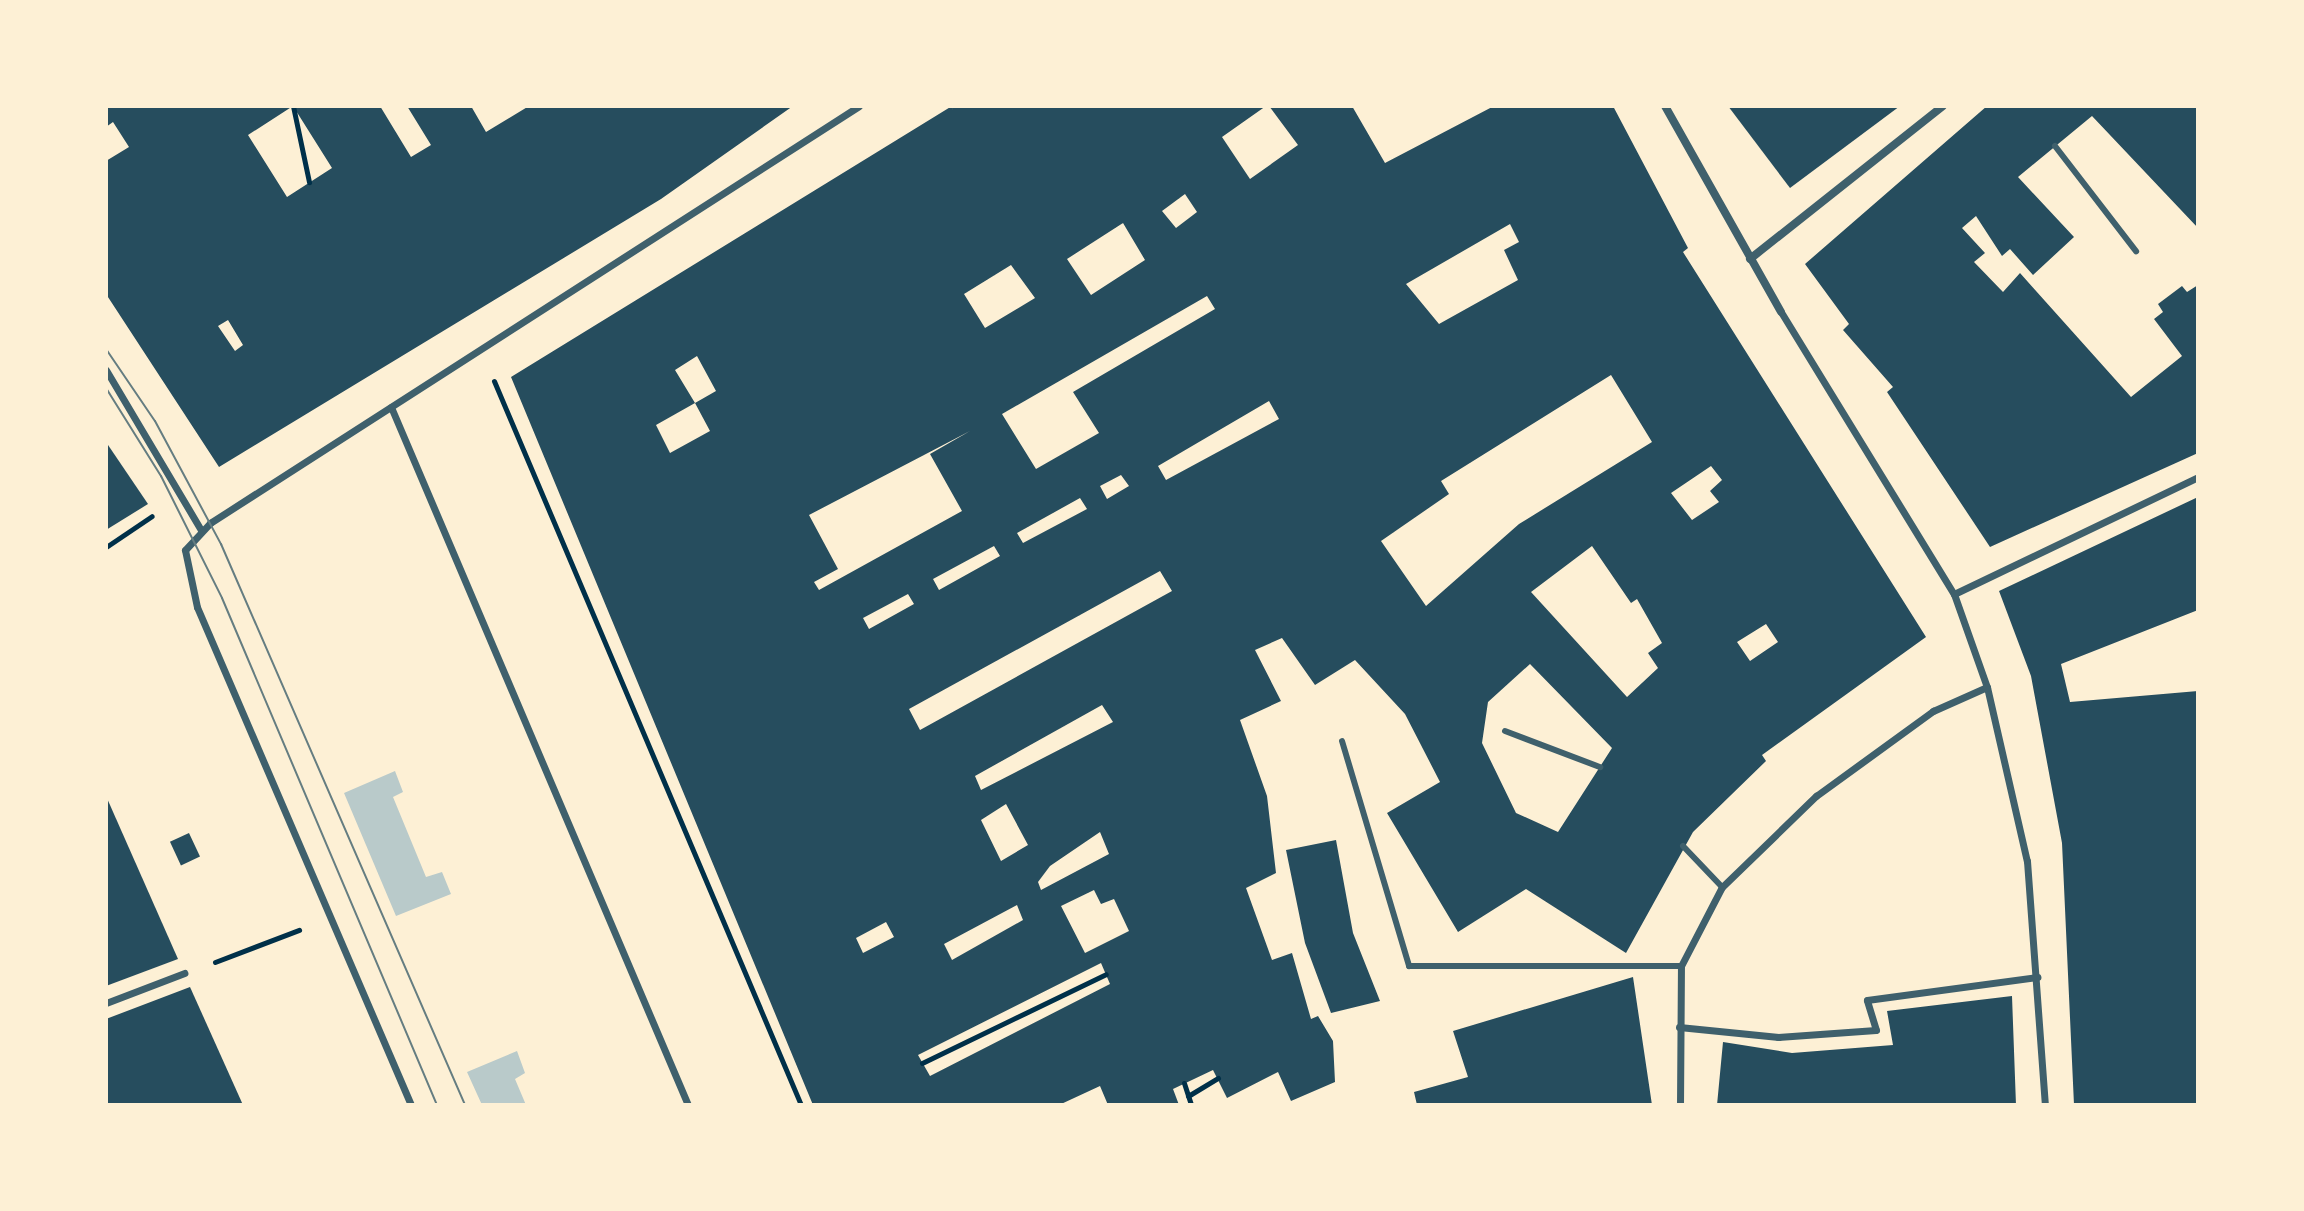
<!DOCTYPE html>
<style>
body{margin:0}
#map{position:relative;width:2304px;height:1211px;overflow:hidden;background:#fdf0d5;font-family:"PT Serif",serif}
div>[style]{position:absolute}
[style*='--x']{left:calc(var(--x)*1px);top:calc(var(--y)*1px);width:calc(var(--w)*1px);rotate:calc(var(--a)*1deg)}
.green>*{inset:0;background:#b9caca}
.building>*{inset:0;background:#264d5e;transform-origin:0 0}
.path>*{height:5px;margin:-2.5px;padding:0 2.5px;transform-origin:2.5px;border-radius:2.5px;background:#003049}
.service>*{height:6px;margin:-3px;padding:0 3px;transform-origin:3px;border-radius:3px;background:#3f606c}
.pedestrian>*{height:7px;margin:-3.5px;padding:0 3.5px;transform-origin:3.5px;border-radius:3.5px;background:#3f606c}
.minor>*{height:8px;margin:-4px;padding:0 4px;transform-origin:4px;border-radius:4px;background:#3f606c}
.tram>*{height:2px;margin:-1px;padding:0 1px;transform-origin:1px;border-radius:1px;background:#657d81}
span{translate:-50% -50%;white-space:nowrap;text-align:center;line-height:1.15;-webkit-text-stroke:6px #fdf0d5;paint-order:stroke}
.frame{position:absolute;inset:0;border:108px solid #fdf0d5;pointer-events:none}
</style>
<div id="map">
<div class="green">
<div style="clip-path:polygon(395px 771px,403px 792px,393px 797px,426px 877px,442px 872px,451px 894px,396px 916px,344px 793px)"></div>
<div style="clip-path:polygon(517px 1051px,525px 1073px,515px 1079px,526px 1105px,482px 1105px,467px 1072px)"></div>
</div>
<div class="building">
<div style="clip-path:polygon(evenodd,106px 106px,380px 106px,411px 157px,431px 145px,407px 106px,471px 106px,486px 132px,529px 106px,793px 106px,661px 199px,219px 467px,106px 294px,106px 161px,129px 147px,113px 122px,106px 127px,106px 106px,293px 106px,332px 168px,287px 197px,248px 135px,293px 106px,106px 106px,228px 320px,243px 345px,235px 351px,218px 326px,228px 320px)"></div>
<div style="clip-path:polygon(evenodd,952px 106px,1266px 106px,1222px 137px,1250px 179px,1298px 145px,1269px 106px,1352px 106px,1385px 163px,1494px 106px,1613px 106px,1688px 248px,1683px 252px,1926px 637px,1762px 755px,1766px 761px,1693px 832px,1626px 953px,1526px 889px,1458px 932px,1387px 813px,1440px 782px,1405px 714px,1355px 660px,1315px 685px,1282px 638px,1255px 650px,1281px 701px,1240px 720px,1267px 796px,1276px 873px,1246px 888px,1272px 960px,1292px 953px,1311px 1019px,1318px 1016px,1333px 1041px,1335px 1082px,1291px 1101px,1278px 1072px,1227px 1098px,1213px 1070px,1173px 1089px,1179px 1105px,1108px 1105px,1100px 1086px,1059px 1105px,813px 1105px,511px 377px,952px 106px,1185px 194px,1197px 212px,1176px 228px,1162px 211px,1185px 194px,952px 106px,1123px 223px,1145px 260px,1091px 295px,1067px 259px,1123px 223px,952px 106px,1510px 224px,1519px 242px,1504px 250px,1518px 280px,1439px 324px,1406px 284px,1510px 224px,952px 106px,1011px 265px,1035px 298px,985px 328px,964px 294px,1011px 265px,952px 106px,1207px 296px,1215px 309px,1073px 392px,1099px 433px,1036px 469px,1002px 414px,1207px 296px,952px 106px,697px 356px,716px 391px,695px 403px,710px 431px,670px 453px,656px 425px,695px 403px,675px 370px,697px 356px,952px 106px,1611px 375px,1652px 442px,1519px 524px,1426px 606px,1381px 541px,1449px 494px,1441px 481px,1611px 375px,952px 106px,1269px 401px,1279px 419px,1166px 480px,1158px 466px,1269px 401px,952px 106px,970px 431px,930px 454px,962px 511px,819px 590px,814px 582px,838px 569px,809px 515px,970px 431px,952px 106px,1711px 466px,1722px 480px,1710px 491px,1719px 502px,1692px 520px,1671px 493px,1711px 466px,952px 106px,1121px 475px,1129px 486px,1107px 499px,1100px 486px,1121px 475px,952px 106px,1080px 498px,1087px 509px,1023px 543px,1017px 533px,1080px 498px,952px 106px,994px 546px,1000px 556px,939px 590px,933px 579px,994px 546px,952px 106px,1592px 546px,1631px 603px,1637px 599px,1662px 643px,1648px 653px,1658px 668px,1627px 697px,1531px 592px,1592px 546px,952px 106px,1160px 571px,1172px 591px,920px 730px,909px 709px,1160px 571px,952px 106px,908px 594px,914px 604px,869px 629px,863px 618px,908px 594px,952px 106px,1766px 624px,1778px 642px,1750px 661px,1737px 642px,1766px 624px,952px 106px,1530px 664px,1612px 748px,1558px 832px,1516px 813px,1482px 743px,1488px 702px,1530px 664px,952px 106px,1102px 705px,1113px 722px,981px 790px,975px 776px,1102px 705px,952px 106px,1006px 804px,1028px 845px,1001px 861px,981px 820px,1006px 804px,952px 106px,1100px 832px,1109px 854px,1041px 890px,1038px 882px,1050px 866px,1100px 832px,952px 106px,1094px 890px,1101px 904px,1114px 899px,1129px 931px,1085px 953px,1061px 906px,1094px 890px,952px 106px,1017px 905px,1023px 920px,952px 960px,944px 944px,1017px 905px,952px 106px,886px 922px,894px 937px,863px 953px,856px 938px,886px 922px,952px 106px,1101px 963px,1110px 984px,930px 1076px,918px 1055px,1101px 963px)"></div>
<div style="clip-path:polygon(1728px 106px,1900px 106px,1790px 188px)"></div>
<div style="clip-path:polygon(1987px 106px,2198px 106px,2198px 228px,2092px 116px,2018px 177px,2074px 237px,2033px 275px,2010px 249px,2002px 256px,1976px 216px,1962px 228px,1985px 253px,1974px 262px,2003px 292px,2020px 273px,2131px 397px,2182px 356px,2154px 319px,2163px 312px,2158px 304px,2182px 286px,2187px 292px,2198px 285px,2198px 453px,1990px 547px,1887px 392px,1893px 387px,1843px 330px,1849px 324px,1805px 264px)"></div>
<div style="clip-path:polygon(106px 442px,148px 504px,106px 530px)"></div>
<div style="clip-path:polygon(2198px 497px,2198px 610px,2061px 664px,2070px 702px,2198px 691px,2198px 1105px,2074px 1105px,2062px 843px,2031px 676px,1999px 591px)"></div>
<div style="clip-path:polygon(106px 796px,178px 959px,106px 986px)"></div>
<div style="left:189px;top:833px;width:26px;height:21px;rotate:65deg"></div>
<div style="clip-path:polygon(1336px 840px,1353px 933px,1380px 1001px,1331px 1013px,1305px 943px,1286px 850px)"></div>
<div style="clip-path:polygon(1633px 977px,1652px 1105px,1417px 1105px,1414px 1092px,1468px 1077px,1453px 1031px)"></div>
<div style="clip-path:polygon(190px 987px,243px 1105px,106px 1105px,106px 1019px)"></div>
<div style="clip-path:polygon(2012px 996px,2016px 1105px,1717px 1105px,1723px 1042px,1792px 1053px,1893px 1045px,1887px 1011px)"></div>
</div>
<div class="path">
<div style="--x:293;--y:106;--w:78;--a:78.1"></div>
<div style="--x:494;--y:381;--w:786;--a:67.02"></div>
<div style="--x:106;--y:547;--w:55;--a:-34"></div>
<div style="--x:215;--y:962;--w:90;--a:-20.9"></div>
<div style="--x:922;--y:1063;--w:204;--a:-25.8"></div>
<div style="--x:1184;--y:1083;--w:23;--a:72"></div>
<div style="--x:1188;--y:1096;--w:35;--a:-31"></div>
</div>
<div class="service">
<div style="--x:2055;--y:146;--w:133;--a:52.4"></div>
<div style="--x:1505;--y:731;--w:102;--a:20.8"></div>
<div style="--x:1342;--y:741;--w:235;--a:73.4"></div>
<div style="--x:1409;--y:966;--w:272;--a:0"></div>
<div style="--x:1683;--y:846;--w:57;--a:46.4"></div>
</div>
<div class="pedestrian">
<div style="--x:1781;--y:312;--w:331;--a:58.5"></div>
<div style="--x:1954;--y:594;--w:99;--a:70.5"></div>
<div style="--x:1987;--y:687;--w:179;--a:77.1"></div>
<div style="--x:2027;--y:861;--w:245;--a:85.8"></div>
<div style="--x:106;--y:370;--w:186;--a:59.3"></div>
<div style="--x:391;--y:407;--w:759;--a:66.95"></div>
<div style="--x:1954;--y:594;--w:271;--a:-25.6"></div>
<div style="--x:106;--y:1003;--w:84;--a:-21"></div>
<div style="--x:1679;--y:1027;--w:100;--a:5.8"></div>
<div style="--x:1778;--y:1037;--w:98;--a:-4.1"></div>
<div style="--x:1876;--y:1030;--w:31;--a:-107"></div>
<div style="--x:1867;--y:1000;--w:172;--a:-7.7"></div>
<div style="--x:411;--y:1105;--w:542;--a:-113.25"></div>
<div style="--x:197;--y:607;--w:58;--a:-101.9"></div>
<div style="--x:185;--y:550;--w:37;--a:-47"></div>
<div style="--x:210;--y:523;--w:771;--a:-32.72"></div>
<div style="--x:1680;--y:1105;--w:139;--a:-89.6"></div>
<div style="--x:1681;--y:966;--w:89;--a:-62.6"></div>
<div style="--x:1722;--y:887;--w:131;--a:-44.1"></div>
<div style="--x:1816;--y:796;--w:145;--a:-36"></div>
<div style="--x:1933;--y:711;--w:59;--a:-24"></div>
</div>
<div class="minor">
<div style="--x:1665;--y:106;--w:236;--a:60.6"></div>
<div style="--x:1750;--y:259;--w:246;--a:-38.4"></div>
</div>
<div class="tram">
<div style="--x:106;--y:349;--w:87;--a:55.8"></div>
<div style="--x:155;--y:421;--w:140;--a:61.8"></div>
<div style="--x:221;--y:544;--w:612;--a:66.49"></div>
<div style="--x:106;--y:388;--w:104;--a:58"></div>
<div style="--x:161;--y:476;--w:136;--a:63.4"></div>
<div style="--x:222;--y:598;--w:551;--a:67.02"></div>
</div>
<div class="frame"></div>
</div>
